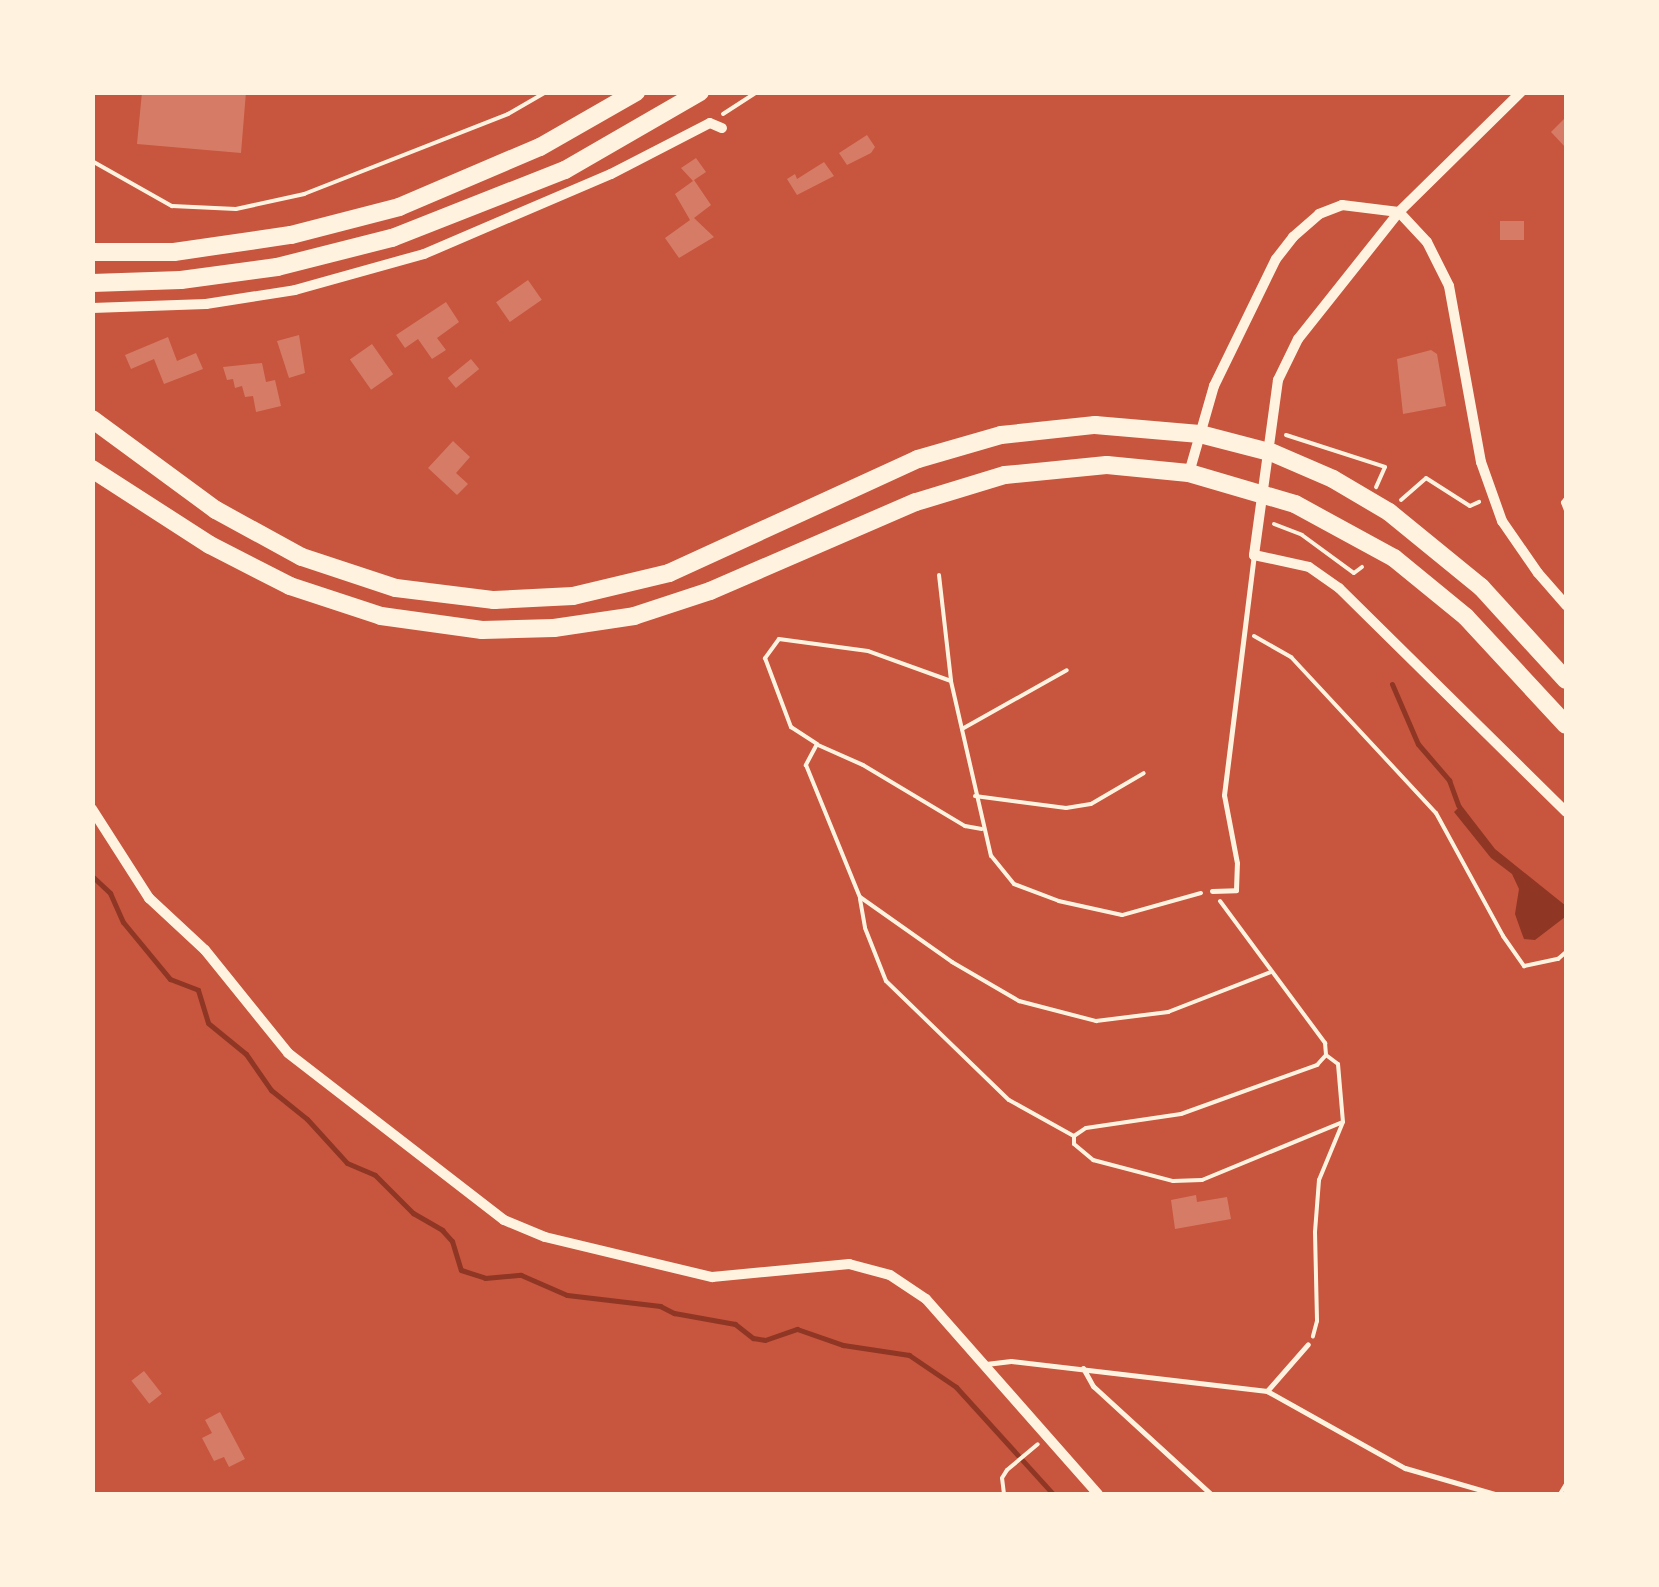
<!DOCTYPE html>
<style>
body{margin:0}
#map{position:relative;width:1659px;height:1587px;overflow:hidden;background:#c8553d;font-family:Georgia,serif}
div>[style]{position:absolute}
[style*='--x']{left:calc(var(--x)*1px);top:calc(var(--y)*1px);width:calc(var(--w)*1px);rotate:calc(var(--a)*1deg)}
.water>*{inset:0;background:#8f3625}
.stream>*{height:5px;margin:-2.5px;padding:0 2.5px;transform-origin:2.5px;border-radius:2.5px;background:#8f3625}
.building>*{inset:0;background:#d67c66;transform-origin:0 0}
.path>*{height:4px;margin:-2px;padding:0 2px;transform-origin:2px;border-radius:2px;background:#fff3e0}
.service>*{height:5px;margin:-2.5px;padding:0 2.5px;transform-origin:2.5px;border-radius:2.5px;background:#fff3e0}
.minor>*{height:10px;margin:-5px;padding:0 5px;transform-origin:5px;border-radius:5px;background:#fff3e0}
.primary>*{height:18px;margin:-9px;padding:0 9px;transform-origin:9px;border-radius:9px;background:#fff3e0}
.trunk>*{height:18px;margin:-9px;padding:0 9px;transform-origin:9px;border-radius:9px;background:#fff3e0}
span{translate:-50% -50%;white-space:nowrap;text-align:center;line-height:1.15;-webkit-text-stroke:10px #fff3e0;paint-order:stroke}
.frame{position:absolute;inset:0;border:95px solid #fff3e0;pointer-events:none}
</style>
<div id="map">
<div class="water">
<div style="clip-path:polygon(1461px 805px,1495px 849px,1566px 906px,1565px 917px,1535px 940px,1524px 939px,1521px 931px,1515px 914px,1519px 889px,1512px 874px,1491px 858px,1454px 812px)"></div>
</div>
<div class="stream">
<div style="--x:1392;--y:684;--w:65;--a:66.6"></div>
<div style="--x:1418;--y:744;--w:48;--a:49.3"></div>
<div style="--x:1449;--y:780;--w:27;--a:70"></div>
<div style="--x:92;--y:876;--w:25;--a:43"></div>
<div style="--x:110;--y:893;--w:32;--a:66"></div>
<div style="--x:123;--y:922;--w:74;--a:50.5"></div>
<div style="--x:170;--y:979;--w:30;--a:21"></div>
<div style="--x:198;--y:990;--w:34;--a:73"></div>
<div style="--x:208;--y:1023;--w:49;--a:39.2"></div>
<div style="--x:246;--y:1054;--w:44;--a:55.2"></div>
<div style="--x:271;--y:1090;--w:46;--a:38.9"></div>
<div style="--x:307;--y:1119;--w:59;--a:47.7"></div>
<div style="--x:347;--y:1163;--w:30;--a:23"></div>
<div style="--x:375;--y:1175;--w:54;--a:45"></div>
<div style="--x:413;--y:1213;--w:34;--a:30"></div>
<div style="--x:442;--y:1230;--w:15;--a:48"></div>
<div style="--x:452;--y:1241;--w:30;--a:73"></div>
<div style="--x:461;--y:1270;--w:25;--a:18"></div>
<div style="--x:485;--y:1278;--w:36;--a:-5"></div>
<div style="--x:521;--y:1275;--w:50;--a:23.5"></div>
<div style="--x:567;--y:1295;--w:94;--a:6.7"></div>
<div style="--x:660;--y:1306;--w:16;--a:27"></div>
<div style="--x:674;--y:1313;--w:62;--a:10.2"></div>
<div style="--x:735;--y:1324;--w:23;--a:38"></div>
<div style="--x:753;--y:1338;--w:12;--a:9"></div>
<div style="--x:765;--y:1340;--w:34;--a:-19"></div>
<div style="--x:797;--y:1329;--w:49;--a:19.2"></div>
<div style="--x:843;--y:1345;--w:67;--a:8.6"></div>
<div style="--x:909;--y:1355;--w:57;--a:34.2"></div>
<div style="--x:956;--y:1387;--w:144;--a:47.8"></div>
</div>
<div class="building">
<div style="clip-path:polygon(142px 92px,246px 92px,241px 153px,137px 144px)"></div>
<div style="clip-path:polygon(1566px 117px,1566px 148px,1551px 132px)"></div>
<div style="clip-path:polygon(867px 135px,875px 147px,871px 153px,847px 165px,839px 153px)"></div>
<div style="clip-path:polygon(696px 158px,706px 172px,694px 180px,711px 205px,694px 218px,714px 237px,679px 258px,665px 238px,690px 220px,675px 194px,693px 181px,681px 168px)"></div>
<div style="clip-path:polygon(824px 162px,834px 176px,797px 195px,787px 179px,795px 174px,797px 179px)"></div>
<div style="left:1524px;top:221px;width:19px;height:24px;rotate:90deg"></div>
<div style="left:528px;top:280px;width:24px;height:39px;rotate:55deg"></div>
<div style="clip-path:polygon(446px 302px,459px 322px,437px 338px,446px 350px,432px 359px,418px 339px,405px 348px,396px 335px)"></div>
<div style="clip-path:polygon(299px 335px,305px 373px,289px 378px,277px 341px)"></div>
<div style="clip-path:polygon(168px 337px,177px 361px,196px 353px,203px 369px,164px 384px,154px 359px,131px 369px,125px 355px)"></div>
<div style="left:372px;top:344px;width:37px;height:27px;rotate:55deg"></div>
<div style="clip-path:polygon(1431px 350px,1437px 354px,1446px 406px,1403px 414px,1397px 359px)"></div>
<div style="left:471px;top:359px;width:13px;height:30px;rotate:51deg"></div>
<div style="clip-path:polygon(262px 363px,266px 382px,275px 380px,281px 406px,256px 412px,253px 396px,245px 397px,242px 386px,235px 388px,233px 379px,227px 380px,223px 367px)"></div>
<div style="clip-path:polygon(453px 441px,470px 457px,456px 473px,468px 484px,457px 495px,428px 468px)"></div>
<div style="clip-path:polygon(1196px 1195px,1197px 1202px,1227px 1197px,1231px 1219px,1175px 1229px,1171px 1200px)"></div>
<div style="left:144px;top:1371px;width:29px;height:16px;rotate:52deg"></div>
<div style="clip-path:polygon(220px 1412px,245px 1459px,229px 1467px,224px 1457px,214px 1461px,202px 1438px,212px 1433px,205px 1420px)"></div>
</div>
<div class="path">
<div style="--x:723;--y:114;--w:40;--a:-32.9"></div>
<div style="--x:92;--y:161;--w:92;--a:29.4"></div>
<div style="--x:172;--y:206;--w:64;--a:2.7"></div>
<div style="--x:236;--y:209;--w:70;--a:-12.4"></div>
<div style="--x:304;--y:194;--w:219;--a:-21.4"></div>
<div style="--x:508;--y:114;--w:44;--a:-30.1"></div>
<div style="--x:1286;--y:435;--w:104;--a:17.9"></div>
<div style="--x:1385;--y:467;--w:22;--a:114"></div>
<div style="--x:1401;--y:500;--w:33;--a:-41"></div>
<div style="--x:1426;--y:478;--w:52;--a:32.5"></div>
<div style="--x:1470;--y:506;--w:10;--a:-24"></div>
<div style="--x:1274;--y:524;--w:30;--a:21"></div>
<div style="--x:1302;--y:535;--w:64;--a:36.2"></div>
<div style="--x:1354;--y:573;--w:10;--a:-37"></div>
<div style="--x:939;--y:575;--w:107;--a:83.5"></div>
<div style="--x:1254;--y:636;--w:43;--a:29.6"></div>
<div style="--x:1291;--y:657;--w:213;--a:47.1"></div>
<div style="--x:1436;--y:813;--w:140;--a:61.4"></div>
<div style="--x:1503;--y:936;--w:37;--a:55"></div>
<div style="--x:1524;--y:966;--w:35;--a:-12"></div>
<div style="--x:1558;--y:959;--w:11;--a:-41"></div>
<div style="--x:962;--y:729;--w:120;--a:-29.3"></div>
<div style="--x:818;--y:745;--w:49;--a:24"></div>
<div style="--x:863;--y:765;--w:119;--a:30.9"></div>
<div style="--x:965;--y:826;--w:17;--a:10"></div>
<div style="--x:975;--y:796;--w:92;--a:7.5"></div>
<div style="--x:1066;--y:808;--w:25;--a:-9"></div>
<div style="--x:1091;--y:804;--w:61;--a:-30.3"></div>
<div style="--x:1201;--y:893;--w:82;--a:164.4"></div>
<div style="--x:1122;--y:915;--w:65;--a:-167.5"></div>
<div style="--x:1059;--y:901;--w:48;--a:-159.3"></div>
<div style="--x:1014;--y:884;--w:36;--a:-129"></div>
<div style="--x:991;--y:856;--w:180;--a:-102.9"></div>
<div style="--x:951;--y:681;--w:88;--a:-160.1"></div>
<div style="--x:868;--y:651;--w:90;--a:-172.3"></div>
<div style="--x:779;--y:639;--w:24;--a:126"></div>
<div style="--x:765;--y:658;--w:74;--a:69.4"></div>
<div style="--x:791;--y:727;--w:31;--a:33"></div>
<div style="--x:817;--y:744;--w:24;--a:118"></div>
<div style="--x:806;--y:765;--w:143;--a:67.8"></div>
<div style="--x:860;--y:897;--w:113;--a:35.2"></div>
<div style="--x:952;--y:962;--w:78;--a:30.2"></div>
<div style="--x:1019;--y:1001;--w:80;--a:14.6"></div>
<div style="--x:1096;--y:1021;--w:73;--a:-7.1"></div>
<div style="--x:1168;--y:1012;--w:110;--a:-21.2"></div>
<div style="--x:860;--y:899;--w:29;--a:80"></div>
<div style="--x:865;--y:928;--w:57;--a:68.4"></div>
<div style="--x:886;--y:981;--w:171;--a:44.1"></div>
<div style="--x:1009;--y:1100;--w:74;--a:29"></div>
<div style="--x:1074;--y:1136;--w:8;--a:90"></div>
<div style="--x:1074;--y:1144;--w:25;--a:40"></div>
<div style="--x:1093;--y:1160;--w:83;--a:14.7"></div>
<div style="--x:1173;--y:1181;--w:29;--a:-2"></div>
<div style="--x:1202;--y:1180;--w:152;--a:-22.4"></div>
<div style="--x:1220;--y:901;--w:177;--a:53.5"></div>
<div style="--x:1325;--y:1043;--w:12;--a:85"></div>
<div style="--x:1326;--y:1055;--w:15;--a:37"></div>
<div style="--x:1338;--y:1064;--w:58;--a:85.1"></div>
<div style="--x:1343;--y:1122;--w:63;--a:112.5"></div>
<div style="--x:1319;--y:1180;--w:52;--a:94.4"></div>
<div style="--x:1315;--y:1232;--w:89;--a:88.7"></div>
<div style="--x:1317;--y:1321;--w:16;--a:105"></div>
<div style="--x:1074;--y:1136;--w:14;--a:-34"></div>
<div style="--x:1086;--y:1128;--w:96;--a:-8.4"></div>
<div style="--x:1181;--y:1114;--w:145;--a:-19.8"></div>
<div style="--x:1317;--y:1065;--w:13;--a:-48"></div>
<div style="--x:1004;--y:1494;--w:16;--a:-97"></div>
<div style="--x:1002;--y:1478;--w:9;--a:-58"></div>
<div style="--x:1007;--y:1470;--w:40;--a:-40"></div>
<div style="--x:1560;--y:1494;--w:12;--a:-59"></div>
</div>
<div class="service">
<div style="--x:1566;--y:498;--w:5;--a:127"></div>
<div style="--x:1563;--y:502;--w:9;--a:69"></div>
<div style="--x:1212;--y:891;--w:24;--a:-2"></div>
<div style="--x:1236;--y:890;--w:27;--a:-88"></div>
<div style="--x:1237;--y:863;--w:69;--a:-100.8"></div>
<div style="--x:1224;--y:795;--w:242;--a:-82.9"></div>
<div style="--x:986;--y:1364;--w:25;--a:-7"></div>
<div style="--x:1011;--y:1361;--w:258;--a:6.7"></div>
<div style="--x:1267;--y:1391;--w:62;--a:-48.9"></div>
<div style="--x:1083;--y:1368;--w:21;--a:61"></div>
<div style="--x:1093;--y:1386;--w:160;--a:42.5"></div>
<div style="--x:1267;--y:1391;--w:158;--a:29.2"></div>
<div style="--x:1405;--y:1468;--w:94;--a:16.1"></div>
</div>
<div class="minor">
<div style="--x:1521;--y:92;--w:171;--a:135.5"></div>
<div style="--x:1399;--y:212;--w:162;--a:128.5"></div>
<div style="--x:1298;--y:339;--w:46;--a:116"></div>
<div style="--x:1278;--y:380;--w:177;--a:97.8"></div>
<div style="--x:1254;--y:555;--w:56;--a:12.3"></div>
<div style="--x:1309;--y:567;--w:37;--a:35"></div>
<div style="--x:1339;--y:588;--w:319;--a:44.6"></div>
<div style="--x:92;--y:308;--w:114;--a:-2"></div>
<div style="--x:206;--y:304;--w:90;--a:-8.9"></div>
<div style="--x:295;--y:290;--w:134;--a:-15.6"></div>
<div style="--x:424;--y:254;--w:203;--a:-23.2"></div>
<div style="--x:611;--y:174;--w:111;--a:-27.3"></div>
<div style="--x:710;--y:123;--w:13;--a:23"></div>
<div style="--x:1189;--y:473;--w:91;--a:-74"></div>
<div style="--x:1214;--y:386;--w:141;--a:-64"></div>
<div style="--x:1276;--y:259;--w:28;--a:-52"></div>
<div style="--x:1293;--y:237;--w:35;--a:-41"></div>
<div style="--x:1319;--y:214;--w:25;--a:-21"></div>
<div style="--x:1342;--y:205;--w:57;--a:7"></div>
<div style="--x:1399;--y:212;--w:41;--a:47"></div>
<div style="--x:1427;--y:242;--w:49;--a:63.4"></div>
<div style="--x:1449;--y:286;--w:179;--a:79.7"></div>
<div style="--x:1481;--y:462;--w:63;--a:70.4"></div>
<div style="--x:1502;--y:521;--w:63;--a:55.3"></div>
<div style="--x:1538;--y:573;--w:43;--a:48.8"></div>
<div style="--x:92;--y:809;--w:106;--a:57.4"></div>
<div style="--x:149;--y:898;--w:76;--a:42.9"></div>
<div style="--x:205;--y:950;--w:132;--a:51.1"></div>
<div style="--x:288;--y:1053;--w:273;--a:37.7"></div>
<div style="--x:504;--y:1220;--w:44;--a:22.5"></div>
<div style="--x:545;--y:1237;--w:172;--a:13.5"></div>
<div style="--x:712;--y:1277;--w:138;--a:-5.4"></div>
<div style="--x:849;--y:1264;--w:42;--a:15"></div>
<div style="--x:890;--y:1275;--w:43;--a:33.7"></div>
<div style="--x:926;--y:1299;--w:260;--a:48.6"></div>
</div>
<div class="primary">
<div style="--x:92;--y:419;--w:154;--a:36.3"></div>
<div style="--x:216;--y:510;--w:98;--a:28.7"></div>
<div style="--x:302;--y:557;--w:99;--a:18.3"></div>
<div style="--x:396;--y:588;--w:99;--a:7"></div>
<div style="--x:494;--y:600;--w:79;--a:-2.9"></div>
<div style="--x:573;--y:596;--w:99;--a:-13.5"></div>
<div style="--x:669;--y:573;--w:274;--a:-24.6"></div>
<div style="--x:918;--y:459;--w:86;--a:-16.1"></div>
<div style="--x:1001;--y:435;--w:95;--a:-6.1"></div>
<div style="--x:1095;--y:425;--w:105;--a:4.9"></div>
<div style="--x:1200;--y:434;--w:75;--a:14.6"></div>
<div style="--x:1273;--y:453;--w:65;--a:23.4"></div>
<div style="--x:1333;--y:479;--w:65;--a:30.5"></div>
<div style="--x:1389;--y:512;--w:119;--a:39.2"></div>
<div style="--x:1481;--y:587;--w:126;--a:47.6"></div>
<div style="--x:92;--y:469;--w:140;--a:32.8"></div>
<div style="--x:210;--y:545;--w:90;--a:27.1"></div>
<div style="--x:290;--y:586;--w:96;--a:18.2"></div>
<div style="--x:381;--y:616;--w:102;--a:7.9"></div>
<div style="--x:482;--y:630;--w:72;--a:-1.6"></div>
<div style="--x:554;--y:628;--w:81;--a:-8.5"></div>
<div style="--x:634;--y:616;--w:80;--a:-18.2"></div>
<div style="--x:710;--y:591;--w:224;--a:-23.4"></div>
<div style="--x:916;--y:502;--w:93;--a:-16.9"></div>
<div style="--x:1005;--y:475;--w:102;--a:-5.6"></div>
<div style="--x:1107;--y:465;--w:82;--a:5.6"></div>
<div style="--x:1189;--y:473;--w:110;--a:16.3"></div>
<div style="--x:1295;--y:504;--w:113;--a:28.6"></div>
<div style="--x:1394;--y:558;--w:93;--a:39.3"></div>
<div style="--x:1466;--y:617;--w:147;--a:47.2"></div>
</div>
<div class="trunk">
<div style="--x:92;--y:252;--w:82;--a:0"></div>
<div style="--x:174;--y:252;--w:118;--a:-8.3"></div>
<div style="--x:291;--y:235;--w:112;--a:-14.5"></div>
<div style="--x:399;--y:207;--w:153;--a:-23.1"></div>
<div style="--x:540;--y:147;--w:111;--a:-29.8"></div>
<div style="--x:92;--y:283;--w:89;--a:-1.9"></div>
<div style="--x:181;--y:280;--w:97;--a:-7.7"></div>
<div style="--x:277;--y:267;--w:119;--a:-14.2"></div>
<div style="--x:392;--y:238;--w:186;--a:-21.5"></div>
<div style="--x:565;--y:170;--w:156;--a:-30"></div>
</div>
<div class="frame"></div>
</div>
